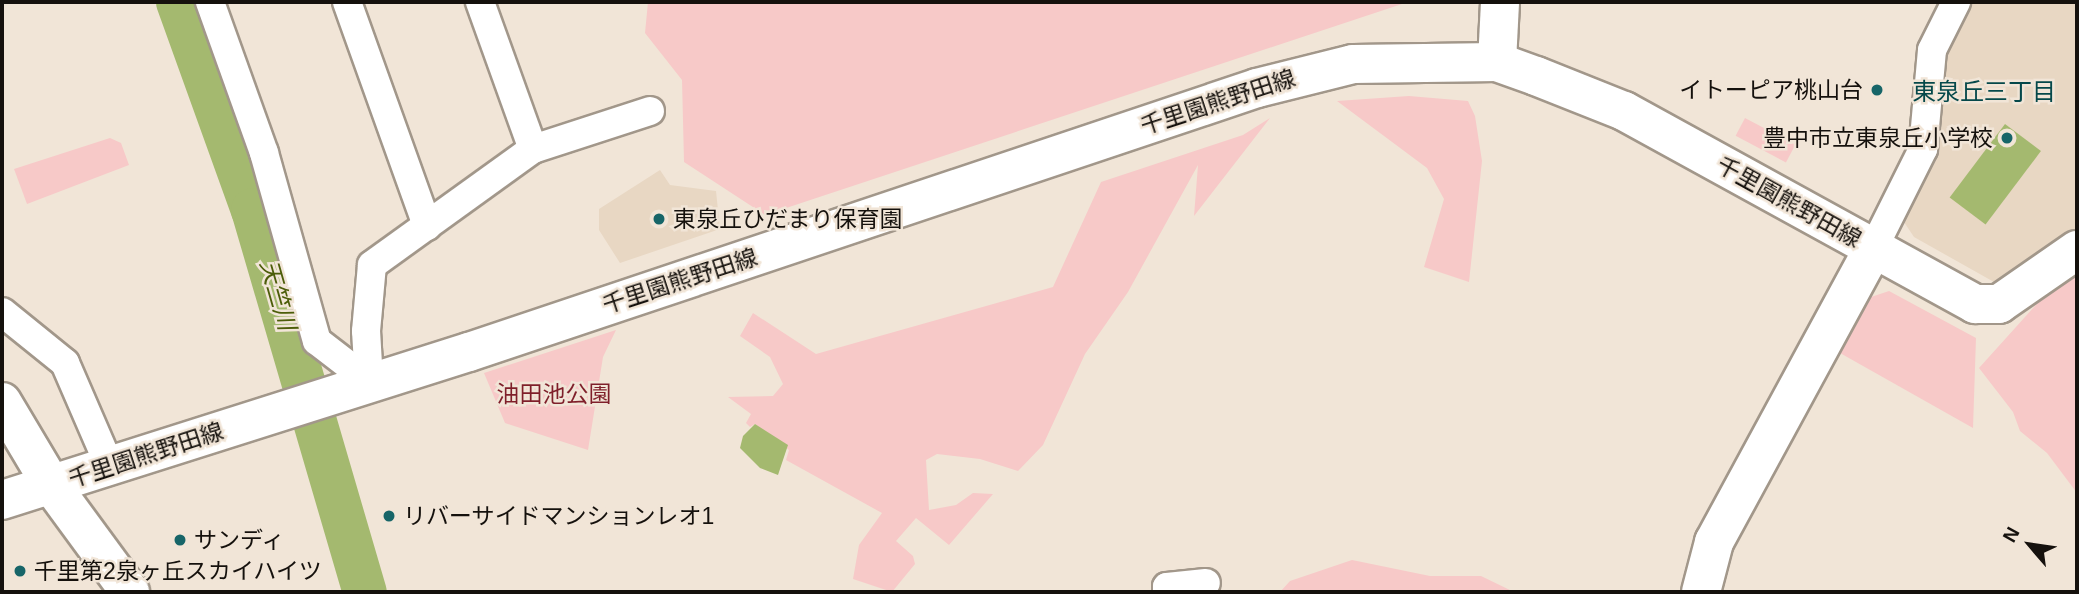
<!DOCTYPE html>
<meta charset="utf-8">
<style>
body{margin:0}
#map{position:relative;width:2079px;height:594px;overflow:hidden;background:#f1e5d7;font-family:Arial,"Noto Sans JP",sans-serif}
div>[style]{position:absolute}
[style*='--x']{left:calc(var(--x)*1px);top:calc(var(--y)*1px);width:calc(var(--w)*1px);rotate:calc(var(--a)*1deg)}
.built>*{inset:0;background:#e8d7c3}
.green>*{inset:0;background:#f7c9c8;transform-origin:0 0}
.water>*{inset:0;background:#a4b96f;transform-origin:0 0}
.river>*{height:44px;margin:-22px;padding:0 22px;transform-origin:22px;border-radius:22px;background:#a4b96f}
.roads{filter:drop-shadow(2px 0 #a2978a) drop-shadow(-2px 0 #a2978a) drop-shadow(0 2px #a2978a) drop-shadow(0 -2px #a2978a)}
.street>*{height:28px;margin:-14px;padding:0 14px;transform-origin:14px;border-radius:14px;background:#fff}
.secondary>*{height:38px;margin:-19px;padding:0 19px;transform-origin:19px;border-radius:19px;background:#fff}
.primary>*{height:38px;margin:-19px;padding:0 19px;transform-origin:19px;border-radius:19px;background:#fff}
.dots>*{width:19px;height:19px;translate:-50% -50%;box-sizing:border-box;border:4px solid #f1e5d7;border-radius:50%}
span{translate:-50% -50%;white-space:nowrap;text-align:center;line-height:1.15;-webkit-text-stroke:5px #f1e5d7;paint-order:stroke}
.poi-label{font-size:23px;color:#15110d}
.right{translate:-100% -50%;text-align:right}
.left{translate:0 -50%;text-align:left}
.street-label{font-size:23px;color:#15110d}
.park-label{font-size:23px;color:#7f1f2a}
.neighbourhood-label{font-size:24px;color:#05484a}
.water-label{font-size:24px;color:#4c5d09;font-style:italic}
.frame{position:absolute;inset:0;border:4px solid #15110d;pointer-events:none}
.north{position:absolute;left:1995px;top:510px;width:70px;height:70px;-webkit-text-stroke:5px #f1e5d7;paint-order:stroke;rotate:299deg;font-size:19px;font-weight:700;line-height:28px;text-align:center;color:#15110d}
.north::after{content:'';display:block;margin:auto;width:24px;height:32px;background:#15110d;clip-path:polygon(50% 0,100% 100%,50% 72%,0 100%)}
</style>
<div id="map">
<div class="built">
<div style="clip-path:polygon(1971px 2px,2077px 2px,2077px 231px,2048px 245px,2016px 272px,1994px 282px,1914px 237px,1902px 219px,1937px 142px,1944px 55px)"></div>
<div style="clip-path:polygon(660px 170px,670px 185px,716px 191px,720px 229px,620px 263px,599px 230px,599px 209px)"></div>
</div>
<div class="green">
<div style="clip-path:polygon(648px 2px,1408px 2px,765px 215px,684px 162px,682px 80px,645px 33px)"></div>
<div style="clip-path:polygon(1409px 96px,1468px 101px,1475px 116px,1482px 161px,1469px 282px,1424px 267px,1444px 199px,1427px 168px,1337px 101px)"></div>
<div style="clip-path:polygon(1270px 118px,1194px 216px,1198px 165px,1128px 292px,1085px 354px,1043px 445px,1018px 471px,980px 459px,937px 454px,926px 460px,929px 510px,956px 505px,973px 493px,993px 494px,949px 545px,916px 518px,896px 541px,913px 556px,915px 564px,892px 592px,853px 579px,859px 545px,882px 513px,786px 460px,789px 450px,755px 424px,750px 427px,746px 423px,751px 414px,728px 397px,773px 396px,783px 384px,770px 357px,740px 336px,753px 313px,816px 354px,1053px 287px,1101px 182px,1243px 135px)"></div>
<div style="left:1745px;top:118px;width:57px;height:20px;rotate:28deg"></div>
<div style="clip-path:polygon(110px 138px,121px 143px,129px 165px,27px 204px,14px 169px)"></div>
<div style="clip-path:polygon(2077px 275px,2077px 493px,2047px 453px,2020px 431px,2013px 412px,1979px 368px,2044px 296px)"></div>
<div style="clip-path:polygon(1889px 291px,1976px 338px,1973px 428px,1840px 353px,1871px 297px)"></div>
<div style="clip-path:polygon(616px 330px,603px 357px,588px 450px,505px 423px,484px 373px)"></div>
<div style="clip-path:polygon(1352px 560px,1430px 576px,1481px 576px,1514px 592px,1280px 592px,1290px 581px)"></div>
</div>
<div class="water">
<div style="left:2005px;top:124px;width:45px;height:92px;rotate:37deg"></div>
<div style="clip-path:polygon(755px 424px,788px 445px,778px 475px,760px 468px,740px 448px,743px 436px)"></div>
</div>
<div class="river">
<div style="--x:178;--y:2;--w:221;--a:70.2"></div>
<div style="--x:253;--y:210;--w:398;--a:73.7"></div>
</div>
<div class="roads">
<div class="street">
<div style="--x:210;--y:2;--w:160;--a:70.3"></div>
<div style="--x:264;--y:153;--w:195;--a:74.3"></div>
<div style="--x:317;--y:341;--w:66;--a:37.6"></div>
<div style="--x:347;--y:2;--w:238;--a:70.3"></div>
<div style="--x:480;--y:2;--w:156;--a:70.2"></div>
<div style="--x:1873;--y:249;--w:112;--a:-63.4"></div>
<div style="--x:1923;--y:149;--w:99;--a:-84.8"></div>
<div style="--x:1932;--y:50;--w:54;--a:-63.4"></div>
<div style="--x:2;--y:312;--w:81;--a:39"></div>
<div style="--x:65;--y:363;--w:113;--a:66.6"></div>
<div style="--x:369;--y:381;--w:50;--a:-93.4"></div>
<div style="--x:366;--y:331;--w:66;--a:-84.8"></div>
<div style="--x:372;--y:265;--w:198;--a:-35.8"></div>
<div style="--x:533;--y:149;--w:123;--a:-18"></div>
<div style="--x:1167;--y:592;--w:5;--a:-90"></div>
<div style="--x:1167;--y:587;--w:39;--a:-6"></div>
</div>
<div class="secondary">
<div style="--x:1497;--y:62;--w:60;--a:-87.1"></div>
<div style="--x:2;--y:500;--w:490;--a:-17.6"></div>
<div style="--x:469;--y:352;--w:831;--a:-18.52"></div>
<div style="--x:1257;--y:88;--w:99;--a:-14"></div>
<div style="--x:1353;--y:64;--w:144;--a:-0.8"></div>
<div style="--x:1497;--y:62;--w:41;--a:19.7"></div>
<div style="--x:1536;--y:76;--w:95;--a:21.7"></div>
<div style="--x:1624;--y:111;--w:401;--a:28.8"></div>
<div style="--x:1975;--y:304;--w:24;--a:0"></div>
<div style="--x:1999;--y:304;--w:95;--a:-34.7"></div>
<div style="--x:1701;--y:592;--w:52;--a:-75.4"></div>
<div style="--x:1714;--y:542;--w:333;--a:-61.5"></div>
</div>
<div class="primary">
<div style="--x:2;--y:402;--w:98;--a:59.2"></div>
<div style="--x:52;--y:486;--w:132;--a:53.7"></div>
</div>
</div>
<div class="dots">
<div style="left:1877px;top:90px;background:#176568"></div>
<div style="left:2007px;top:138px;background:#176568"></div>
<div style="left:659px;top:219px;background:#176568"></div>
<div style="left:389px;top:516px;background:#176568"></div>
<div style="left:180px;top:540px;background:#176568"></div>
<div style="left:20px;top:571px;background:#176568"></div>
</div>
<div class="poi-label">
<span class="right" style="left:1863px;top:90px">イトーピア桃山台</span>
<span class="right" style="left:1993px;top:138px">豊中市立東泉丘小学校</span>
<span class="left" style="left:673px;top:219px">東泉丘ひだまり保育園</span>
<span class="left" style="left:403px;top:516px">リバーサイドマンションレオ1</span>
<span class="left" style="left:194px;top:540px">サンディ</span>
<span class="left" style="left:34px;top:571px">千里第2泉ヶ丘スカイハイツ</span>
</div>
<div class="street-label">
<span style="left:1218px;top:102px;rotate:-18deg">千里園熊野田線</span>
<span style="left:1789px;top:202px;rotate:29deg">千里園熊野田線</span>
<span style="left:680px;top:281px;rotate:-18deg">千里園熊野田線</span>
<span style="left:146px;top:455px;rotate:-18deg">千里園熊野田線</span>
</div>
<div class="park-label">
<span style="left:554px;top:394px">油田池公園</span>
</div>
<div class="neighbourhood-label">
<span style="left:1984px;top:92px">東泉丘三丁目</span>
</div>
<div class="water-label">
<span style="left:278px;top:295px;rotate:74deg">天竺川</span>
</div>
<div class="frame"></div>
<div class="north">N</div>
</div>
